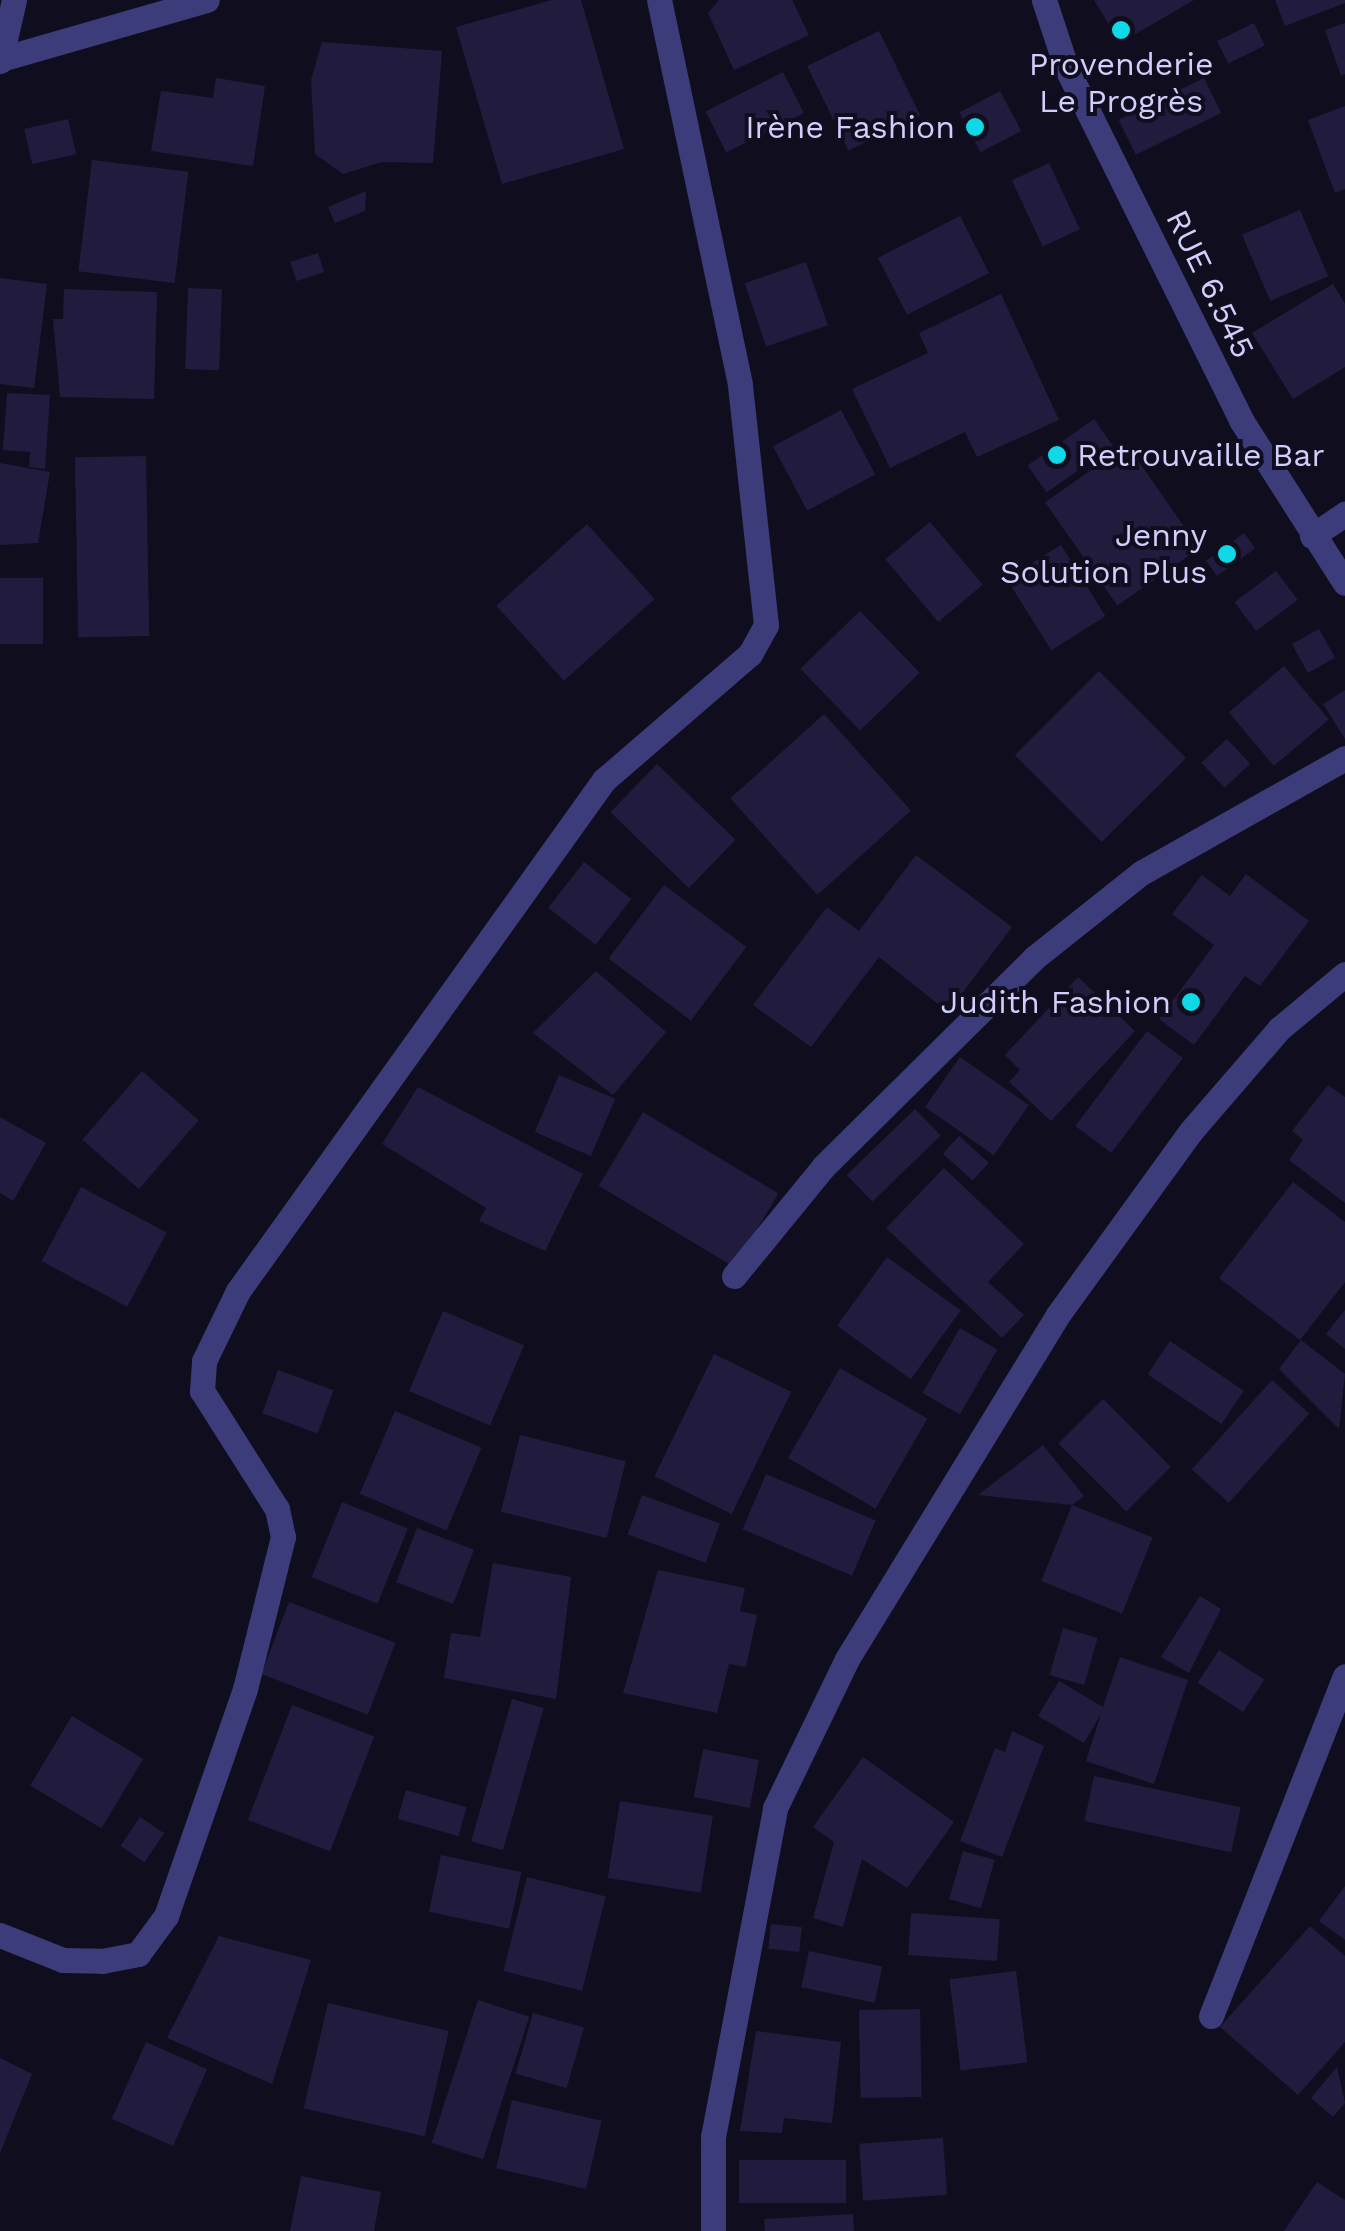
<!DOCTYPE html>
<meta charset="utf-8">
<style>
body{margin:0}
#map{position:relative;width:1345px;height:2231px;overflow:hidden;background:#100e1e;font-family:"Work Sans",sans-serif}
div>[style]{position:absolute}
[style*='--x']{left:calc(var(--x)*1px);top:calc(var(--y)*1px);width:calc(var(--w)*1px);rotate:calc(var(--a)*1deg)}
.building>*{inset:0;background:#211b3e;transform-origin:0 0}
.minor>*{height:25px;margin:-12.5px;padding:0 12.5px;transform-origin:12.5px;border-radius:12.5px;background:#3c3c7a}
.dots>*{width:28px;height:28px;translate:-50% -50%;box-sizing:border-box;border:5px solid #100e1e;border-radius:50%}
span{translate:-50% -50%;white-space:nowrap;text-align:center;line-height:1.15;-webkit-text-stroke:8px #100e1e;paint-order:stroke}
.poi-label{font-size:32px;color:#d2cefc}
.right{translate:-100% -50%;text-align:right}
.left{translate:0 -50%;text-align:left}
.street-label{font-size:32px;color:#d2cefc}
</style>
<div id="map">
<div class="building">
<div style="clip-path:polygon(552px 0,581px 0,624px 149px,502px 184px,456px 27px)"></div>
<div style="clip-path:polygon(719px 0,792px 0,809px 35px,734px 70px,708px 13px)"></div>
<div style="clip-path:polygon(1094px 0,1194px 0,1120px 43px)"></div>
<div style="clip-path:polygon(1275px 0,1345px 0,1345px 3px,1285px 26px)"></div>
<div style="left:1254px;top:23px;width:25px;height:41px;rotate:64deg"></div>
<div style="clip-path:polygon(1345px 23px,1345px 74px,1341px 76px,1325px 30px)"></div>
<div style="left:879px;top:31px;width:94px;height:80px;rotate:64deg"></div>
<div style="clip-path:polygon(322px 42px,442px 51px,433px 163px,382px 162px,343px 174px,315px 154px,311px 80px)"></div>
<div style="left:783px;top:72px;width:46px;height:87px;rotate:63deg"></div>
<div style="clip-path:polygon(216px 78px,265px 86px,253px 166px,151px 151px,161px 91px,213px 98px)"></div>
<div style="left:1204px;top:78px;width:39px;height:95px;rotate:64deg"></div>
<div style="left:1000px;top:91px;width:45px;height:46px;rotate:62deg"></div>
<div style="clip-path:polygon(1345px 106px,1345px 189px,1335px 193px,1308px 120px)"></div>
<div style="left:68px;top:119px;width:36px;height:45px;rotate:77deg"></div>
<div style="left:92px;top:160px;width:97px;height:112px;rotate:7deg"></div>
<div style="left:1049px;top:163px;width:73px;height:41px;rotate:65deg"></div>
<div style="clip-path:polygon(366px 191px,365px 211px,335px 223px,328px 207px)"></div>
<div style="left:1300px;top:210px;width:72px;height:63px;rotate:67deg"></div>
<div style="left:960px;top:216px;width:64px;height:92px;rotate:63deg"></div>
<div style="left:318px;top:253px;width:20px;height:29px;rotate:72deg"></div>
<div style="left:806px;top:262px;width:67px;height:65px;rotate:71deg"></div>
<div style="clip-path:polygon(0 278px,47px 284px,34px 388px,0 384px)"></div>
<div style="clip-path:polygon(1333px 284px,1345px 304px,1345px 367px,1293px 399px,1252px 333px)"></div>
<div style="left:188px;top:288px;width:34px;height:81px;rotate:2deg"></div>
<div style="clip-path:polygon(64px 289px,157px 292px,154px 399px,60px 397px,53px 319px,63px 319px)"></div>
<div style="clip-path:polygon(1001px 294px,1059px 420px,977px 457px,965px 432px,890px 468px,852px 389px,928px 353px,919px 333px)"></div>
<div style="clip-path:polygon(7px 393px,50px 395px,45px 469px,29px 467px,30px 452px,3px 450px)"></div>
<div style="left:841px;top:410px;width:73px;height:77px;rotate:62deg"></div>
<div style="left:1094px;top:419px;width:33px;height:81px;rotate:55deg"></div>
<div style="left:1127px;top:445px;width:126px;height:100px;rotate:55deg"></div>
<div style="left:146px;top:456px;width:180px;height:71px;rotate:89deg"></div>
<div style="clip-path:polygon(0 463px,50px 472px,38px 543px,0 545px)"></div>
<div style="left:930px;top:522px;width:82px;height:58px;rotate:50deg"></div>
<div style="left:587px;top:524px;width:101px;height:122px;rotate:48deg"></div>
<div style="left:1244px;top:533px;width:19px;height:47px;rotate:54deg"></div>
<div style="left:1061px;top:545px;width:84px;height:64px;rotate:58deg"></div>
<div style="left:1276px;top:571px;width:36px;height:52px;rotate:53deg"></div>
<div style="left:0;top:578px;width:43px;height:66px"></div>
<div style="left:860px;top:611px;width:86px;height:83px;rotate:46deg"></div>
<div style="left:1319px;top:629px;width:33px;height:31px;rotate:61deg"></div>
<div style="left:1284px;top:666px;width:70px;height:72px;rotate:50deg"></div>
<div style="left:1099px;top:671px;width:123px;height:119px;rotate:45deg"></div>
<div style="clip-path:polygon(1345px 690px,1345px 739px,1323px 704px)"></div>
<div style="left:824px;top:714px;width:130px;height:126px;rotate:48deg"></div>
<div style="left:1227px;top:739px;width:34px;height:35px;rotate:47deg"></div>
<div style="left:657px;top:764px;width:109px;height:67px;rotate:44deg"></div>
<div style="clip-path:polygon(916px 855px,1012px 927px,948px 1012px,879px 957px,811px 1047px,753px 1005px,827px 907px,859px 931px)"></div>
<div style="left:584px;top:862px;width:60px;height:58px;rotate:38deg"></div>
<div style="clip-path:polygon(1246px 874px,1309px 921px,1260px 986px,1245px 976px,1194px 1045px,1159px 1019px,1214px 945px,1172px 914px,1202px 875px,1230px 896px)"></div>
<div style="left:664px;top:885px;width:103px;height:92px;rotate:37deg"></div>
<div style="clip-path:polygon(596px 971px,666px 1032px,613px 1095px,533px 1033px)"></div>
<div style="clip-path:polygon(1078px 977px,1135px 1031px,1051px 1121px,1009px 1082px,1020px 1070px,1005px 1055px)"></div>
<div style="left:1147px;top:1031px;width:45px;height:119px;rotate:37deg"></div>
<div style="left:960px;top:1057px;width:84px;height:61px;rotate:35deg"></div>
<div style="left:142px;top:1071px;width:75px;height:91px;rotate:41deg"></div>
<div style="left:559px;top:1075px;width:61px;height:62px;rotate:23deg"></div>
<div style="clip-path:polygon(1328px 1085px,1345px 1097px,1345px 1203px,1289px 1160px,1303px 1140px,1292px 1131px)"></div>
<div style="clip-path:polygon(418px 1087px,583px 1174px,545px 1251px,479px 1221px,486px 1208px,382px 1144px)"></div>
<div style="left:915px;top:1109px;width:37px;height:95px;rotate:46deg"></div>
<div style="left:643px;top:1112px;width:158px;height:86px;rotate:31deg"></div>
<div style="clip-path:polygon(0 1117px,46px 1143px,13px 1201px,0 1193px)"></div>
<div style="left:959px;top:1136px;width:40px;height:24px;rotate:42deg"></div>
<div style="clip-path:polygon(944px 1168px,1024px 1244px,988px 1282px,1024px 1315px,1002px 1338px,886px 1228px)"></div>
<div style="clip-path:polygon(1293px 1182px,1345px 1222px,1345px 1282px,1300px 1340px,1219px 1278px)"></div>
<div style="left:81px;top:1187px;width:97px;height:84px;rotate:28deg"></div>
<div style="left:887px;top:1257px;width:91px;height:85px;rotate:36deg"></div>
<div style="clip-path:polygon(1345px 1310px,1345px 1349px,1326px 1334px)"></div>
<div style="left:443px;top:1311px;width:88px;height:87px;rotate:23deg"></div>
<div style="left:960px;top:1328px;width:43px;height:75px;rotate:30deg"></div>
<div style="clip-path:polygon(1301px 1340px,1345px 1374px,1339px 1429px,1279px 1369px)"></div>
<div style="left:1170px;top:1341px;width:89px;height:40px;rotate:34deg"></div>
<div style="left:714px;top:1354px;width:86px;height:136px;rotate:26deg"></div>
<div style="left:840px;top:1368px;width:101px;height:104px;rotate:30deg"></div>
<div style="left:278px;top:1370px;width:59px;height:46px;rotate:20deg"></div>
<div style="left:1272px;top:1380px;width:50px;height:120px;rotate:42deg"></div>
<div style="left:1103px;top:1399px;width:96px;height:63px;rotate:45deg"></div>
<div style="left:395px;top:1411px;width:94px;height:90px;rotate:23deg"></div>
<div style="left:520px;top:1435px;width:109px;height:79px;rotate:14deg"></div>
<div style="clip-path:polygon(1043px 1445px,1084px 1496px,1072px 1505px,978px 1495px)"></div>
<div style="left:766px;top:1474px;width:119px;height:60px;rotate:23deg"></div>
<div style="left:642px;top:1495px;width:83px;height:42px;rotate:20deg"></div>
<div style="left:342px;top:1502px;width:71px;height:81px;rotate:22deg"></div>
<div style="left:1072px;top:1505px;width:87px;height:82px;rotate:22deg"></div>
<div style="left:417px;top:1528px;width:61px;height:58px;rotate:21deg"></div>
<div style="clip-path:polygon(493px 1563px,571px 1577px,556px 1699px,444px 1678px,451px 1633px,480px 1637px)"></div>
<div style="clip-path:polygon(658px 1570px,745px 1588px,740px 1611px,757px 1615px,746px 1667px,729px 1664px,717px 1713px,623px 1693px)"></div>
<div style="clip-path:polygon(1200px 1596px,1221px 1609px,1189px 1673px,1161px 1657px)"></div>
<div style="left:289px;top:1602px;width:114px;height:77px;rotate:21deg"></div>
<div style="left:1063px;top:1628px;width:36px;height:49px;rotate:16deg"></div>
<div style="left:1219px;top:1650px;width:54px;height:39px;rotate:33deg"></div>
<div style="clip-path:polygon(1120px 1657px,1188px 1680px,1154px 1784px,1086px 1761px,1101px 1714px,1084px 1743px,1038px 1716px,1059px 1681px,1103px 1707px)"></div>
<div style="left:512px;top:1699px;width:33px;height:148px;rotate:16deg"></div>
<div style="left:292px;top:1705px;width:88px;height:123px;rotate:21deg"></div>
<div style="left:72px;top:1716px;width:83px;height:81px;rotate:31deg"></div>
<div style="clip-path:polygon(1012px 1731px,1044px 1746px,1002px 1857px,960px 1841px,995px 1748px,1005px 1752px)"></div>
<div style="left:703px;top:1749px;width:57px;height:49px;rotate:11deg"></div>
<div style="clip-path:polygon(863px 1757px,954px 1822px,907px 1888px,862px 1859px,843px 1927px,813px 1918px,834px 1842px,813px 1827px)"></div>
<div style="left:1094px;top:1776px;width:150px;height:46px;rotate:12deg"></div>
<div style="left:406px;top:1790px;width:63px;height:30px;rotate:16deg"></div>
<div style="left:620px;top:1801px;width:94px;height:78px;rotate:9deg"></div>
<div style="left:140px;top:1817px;width:29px;height:35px;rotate:34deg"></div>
<div style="left:963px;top:1851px;width:33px;height:50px;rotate:16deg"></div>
<div style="left:441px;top:1855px;width:82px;height:58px;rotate:12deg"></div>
<div style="left:527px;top:1877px;width:81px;height:97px;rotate:14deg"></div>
<div style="clip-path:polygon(1345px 1886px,1345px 1940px,1319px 1921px)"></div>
<div style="left:911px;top:1913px;width:89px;height:42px;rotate:4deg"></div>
<div style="left:771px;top:1924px;width:31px;height:25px;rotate:6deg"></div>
<div style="clip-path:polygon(1310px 1926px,1345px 1956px,1345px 2042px,1298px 2095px,1220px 2027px)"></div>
<div style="clip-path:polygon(219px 1936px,311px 1960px,272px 2084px,167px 2038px)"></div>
<div style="left:809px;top:1951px;width:75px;height:37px;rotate:12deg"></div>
<div style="left:1016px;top:1971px;width:92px;height:67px;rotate:83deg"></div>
<div style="left:478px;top:2000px;width:54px;height:150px;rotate:18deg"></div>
<div style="left:328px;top:2003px;width:124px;height:108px;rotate:13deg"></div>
<div style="left:920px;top:2009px;width:88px;height:61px;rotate:89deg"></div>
<div style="left:533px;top:2013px;width:53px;height:63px;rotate:16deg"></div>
<div style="clip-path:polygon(756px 2031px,841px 2042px,832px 2123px,784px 2118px,782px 2133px,740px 2131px)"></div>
<div style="left:146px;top:2042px;width:67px;height:84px;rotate:24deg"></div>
<div style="clip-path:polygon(0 2058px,32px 2074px,0 2153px)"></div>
<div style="clip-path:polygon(1337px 2067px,1345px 2103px,1333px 2117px,1311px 2098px)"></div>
<div style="left:512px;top:2100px;width:92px;height:70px;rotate:13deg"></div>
<div style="left:943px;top:2138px;width:57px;height:84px;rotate:86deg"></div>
<div style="left:846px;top:2160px;width:43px;height:107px;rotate:90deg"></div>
<div style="clip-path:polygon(301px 2176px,381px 2192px,374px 2231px,290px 2231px)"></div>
<div style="clip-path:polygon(1317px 2182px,1345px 2200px,1345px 2231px,1284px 2231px)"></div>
<div style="clip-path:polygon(853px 2214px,854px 2231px,765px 2231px,764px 2219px)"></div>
</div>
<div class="minor">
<div style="--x:1044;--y:0;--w:71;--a:71.8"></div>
<div style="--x:1066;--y:67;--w:394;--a:63.6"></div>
<div style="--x:1241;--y:420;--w:193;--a:57.5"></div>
<div style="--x:1;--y:59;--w:214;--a:-16"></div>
<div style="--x:0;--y:61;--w:63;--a:-77.1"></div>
<div style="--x:1312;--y:536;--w:40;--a:-34"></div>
<div style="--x:734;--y:1276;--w:142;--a:-50.7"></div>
<div style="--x:824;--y:1166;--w:296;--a:-44.7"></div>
<div style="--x:1034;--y:958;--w:137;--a:-38.5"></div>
<div style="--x:1141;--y:873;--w:234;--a:-29.4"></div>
<div style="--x:0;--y:1935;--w:68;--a:21.6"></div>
<div style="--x:63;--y:1960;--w:39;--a:1"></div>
<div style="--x:102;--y:1961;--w:37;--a:-11"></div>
<div style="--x:138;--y:1954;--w:47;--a:-53.6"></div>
<div style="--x:166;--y:1916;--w:240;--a:-70.8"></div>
<div style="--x:245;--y:1689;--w:157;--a:-76"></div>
<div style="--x:283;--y:1537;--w:29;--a:-102"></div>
<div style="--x:277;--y:1509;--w:140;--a:-122.4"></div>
<div style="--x:202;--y:1391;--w:30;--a:-86"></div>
<div style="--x:204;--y:1361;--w:78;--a:-64.1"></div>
<div style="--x:238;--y:1291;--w:629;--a:-54.39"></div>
<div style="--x:604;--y:780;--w:193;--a:-40.8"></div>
<div style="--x:750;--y:654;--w:33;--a:-61"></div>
<div style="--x:766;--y:625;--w:242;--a:-96.2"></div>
<div style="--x:740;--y:384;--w:392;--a:-101.9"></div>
<div style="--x:1211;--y:2016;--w:365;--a:-68.5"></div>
<div style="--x:713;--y:2231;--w:94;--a:-90"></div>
<div style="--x:713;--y:2137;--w:335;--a:-79.3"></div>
<div style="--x:775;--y:1808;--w:165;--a:-64.2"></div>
<div style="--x:847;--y:1659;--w:402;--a:-58.5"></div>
<div style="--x:1057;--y:1316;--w:228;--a:-54.1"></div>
<div style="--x:1191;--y:1131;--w:135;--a:-49.2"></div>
<div style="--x:1279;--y:1029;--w:86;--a:-39.8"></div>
</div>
<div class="dots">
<div style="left:1121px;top:30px;background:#0fd8e7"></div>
<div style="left:975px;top:127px;background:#0fd8e7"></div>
<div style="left:1057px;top:455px;background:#0fd8e7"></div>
<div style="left:1227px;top:554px;background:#0fd8e7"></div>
<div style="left:1191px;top:1002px;background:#0fd8e7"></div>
</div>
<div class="poi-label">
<span style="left:1121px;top:83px">Provenderie<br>Le Progrès</span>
<span class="right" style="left:955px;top:127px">Irène Fashion</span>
<span class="left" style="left:1077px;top:455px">Retrouvaille Bar</span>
<span class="right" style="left:1207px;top:554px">Jenny<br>Solution Plus</span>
<span class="right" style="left:1171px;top:1002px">Judith Fashion</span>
</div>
<div class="street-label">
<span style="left:1210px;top:284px;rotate:64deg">RUE 6.545</span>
</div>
</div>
